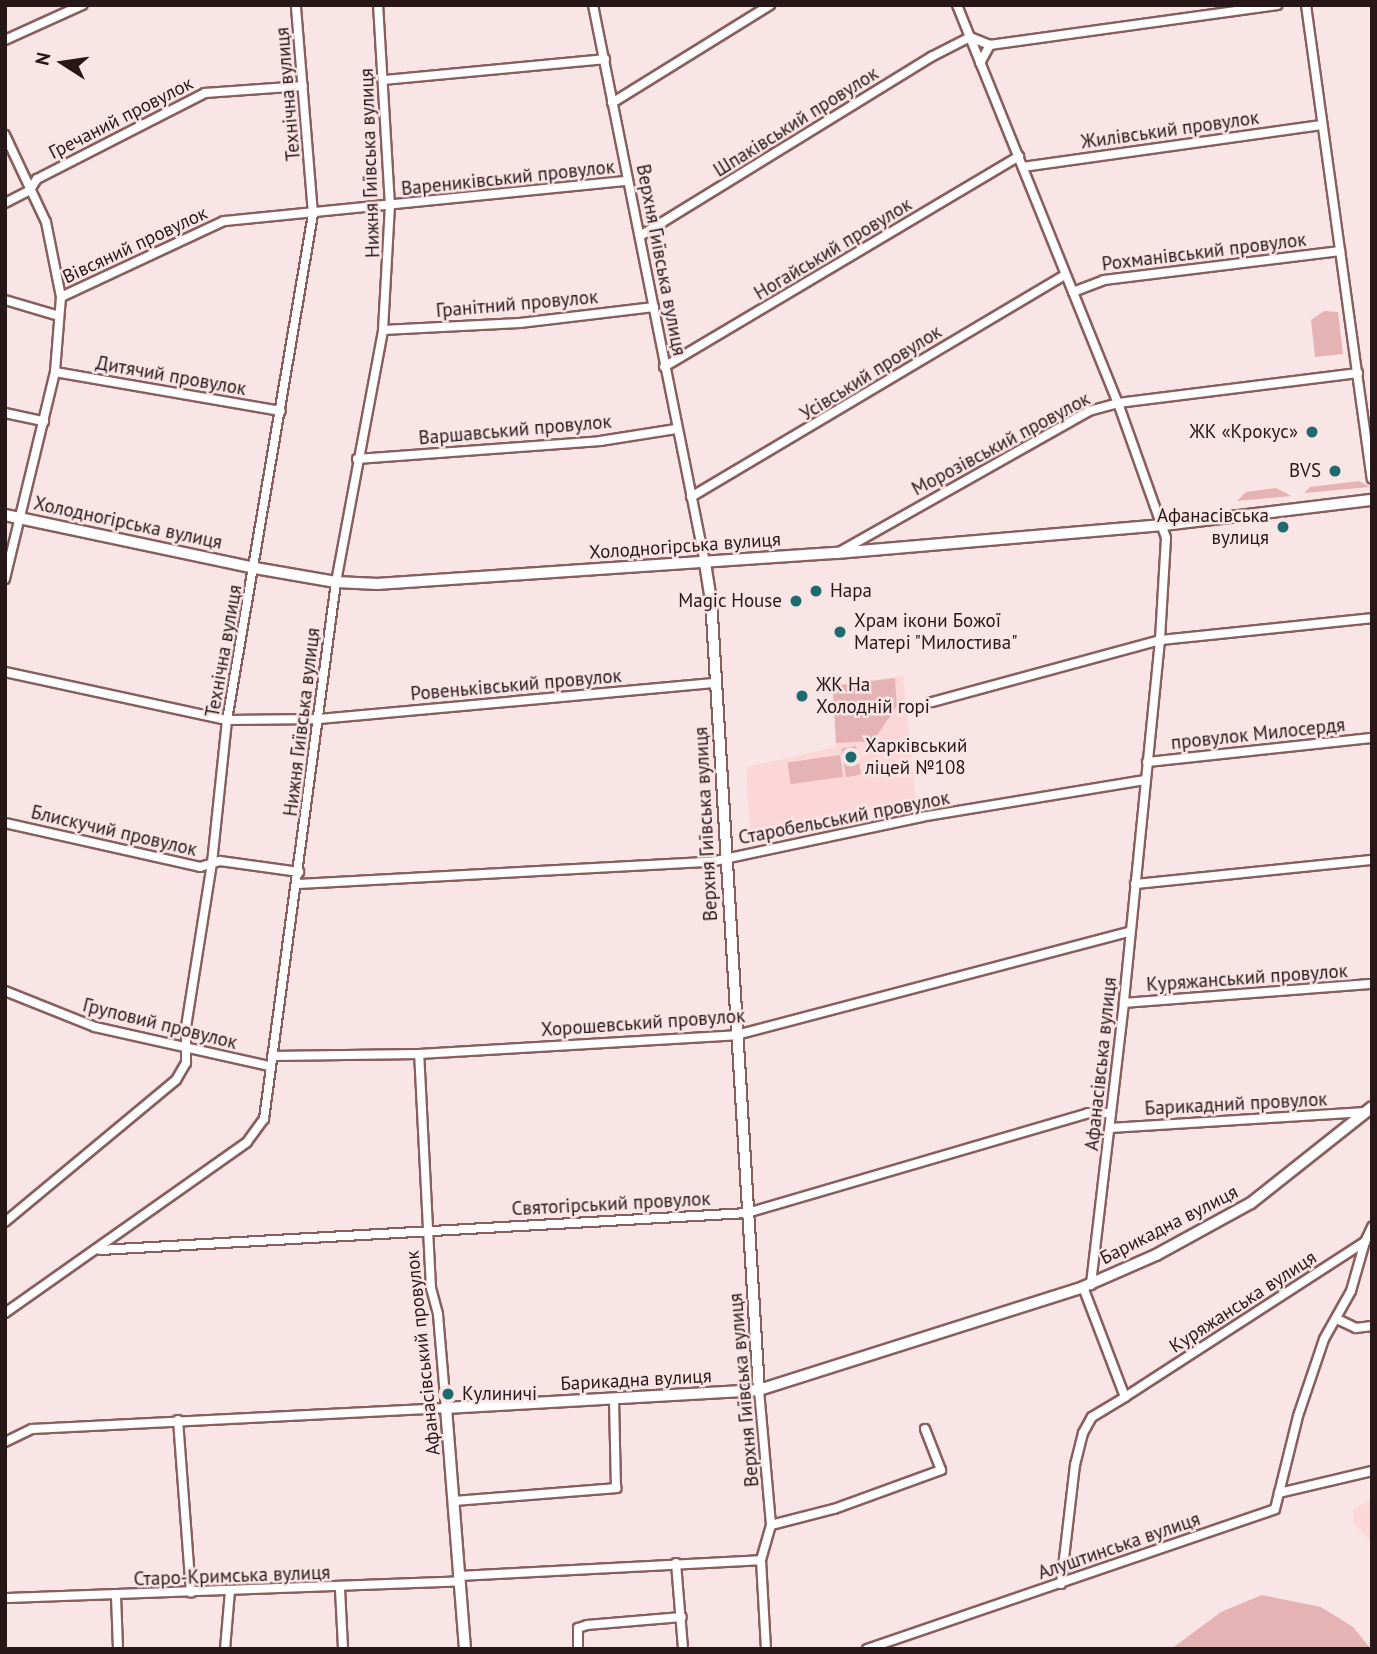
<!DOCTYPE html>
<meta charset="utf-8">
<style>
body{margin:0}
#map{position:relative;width:1377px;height:1654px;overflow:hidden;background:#f9e5e5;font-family:"PT Sans",sans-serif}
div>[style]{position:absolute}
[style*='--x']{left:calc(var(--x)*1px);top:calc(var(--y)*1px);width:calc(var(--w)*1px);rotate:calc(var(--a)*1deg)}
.built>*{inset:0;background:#fbd8d7}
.green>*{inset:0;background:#e5b3b3;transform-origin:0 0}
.roads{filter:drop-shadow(2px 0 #885f5f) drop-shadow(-2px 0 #885f5f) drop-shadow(0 2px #885f5f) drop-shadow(0 -2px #885f5f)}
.minor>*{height:8px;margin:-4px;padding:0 4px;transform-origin:4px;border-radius:4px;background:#fff}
.tertiary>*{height:10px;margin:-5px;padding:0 5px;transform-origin:5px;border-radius:5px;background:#fff}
.secondary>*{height:10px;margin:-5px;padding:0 5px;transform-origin:5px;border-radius:5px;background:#fff}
.dots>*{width:19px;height:19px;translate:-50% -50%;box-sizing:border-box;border:4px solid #f9e5e5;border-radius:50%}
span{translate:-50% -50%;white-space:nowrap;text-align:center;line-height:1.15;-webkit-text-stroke:5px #f9e5e5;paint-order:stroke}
.street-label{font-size:19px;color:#281718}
.poi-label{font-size:19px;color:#281718}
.right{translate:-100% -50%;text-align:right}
.left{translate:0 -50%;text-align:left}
.frame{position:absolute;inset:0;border:7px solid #281718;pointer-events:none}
.north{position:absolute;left:28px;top:28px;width:70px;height:70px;-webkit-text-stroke:5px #f9e5e5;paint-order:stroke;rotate:282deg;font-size:19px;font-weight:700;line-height:28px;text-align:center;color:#281718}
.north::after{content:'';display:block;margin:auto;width:24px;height:32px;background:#281718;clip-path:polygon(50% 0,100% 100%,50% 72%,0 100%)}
</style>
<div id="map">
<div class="built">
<div style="clip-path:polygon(903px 676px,916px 803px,750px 830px,746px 767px,836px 747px,832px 685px)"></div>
<div style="clip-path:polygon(1372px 1499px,1372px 1542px,1354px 1524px,1353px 1510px)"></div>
</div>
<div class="green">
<div style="clip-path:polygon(1324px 311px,1338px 312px,1343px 354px,1315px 357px,1311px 320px)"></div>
<div style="clip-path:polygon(1359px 481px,1370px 487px,1304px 493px,1310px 487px)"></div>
<div style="clip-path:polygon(1276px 488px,1291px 496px,1237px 501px,1246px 492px)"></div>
<div style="clip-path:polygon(895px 678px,897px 706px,873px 741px,836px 743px,833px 686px)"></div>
<div style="left:856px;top:746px;width:29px;height:15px;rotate:80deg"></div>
<div style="left:840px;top:755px;width:22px;height:53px;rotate:82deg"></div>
<div style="clip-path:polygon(1262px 1595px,1321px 1607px,1353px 1627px,1371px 1649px,1171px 1649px,1221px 1612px)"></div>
</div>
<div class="roads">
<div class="minor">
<div style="--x:593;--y:5;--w:569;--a:78.65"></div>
<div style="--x:957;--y:5;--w:429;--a:68"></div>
<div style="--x:1118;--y:403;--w:143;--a:70.4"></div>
<div style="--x:1166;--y:538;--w:102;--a:93.4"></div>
<div style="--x:1160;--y:640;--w:365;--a:95.7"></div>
<div style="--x:1124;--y:1003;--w:284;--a:96.7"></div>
<div style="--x:1306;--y:5;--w:478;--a:82.1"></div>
<div style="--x:5;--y:40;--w:85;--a:-24.4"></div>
<div style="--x:980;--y:63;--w:21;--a:-61"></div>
<div style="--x:990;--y:45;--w:290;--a:-7.9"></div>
<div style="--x:384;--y:80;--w:222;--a:-5.4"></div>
<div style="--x:612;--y:103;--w:186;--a:-31.8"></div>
<div style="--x:5;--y:135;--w:96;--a:64.8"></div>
<div style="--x:46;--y:222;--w:76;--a:78.7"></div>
<div style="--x:61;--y:297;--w:75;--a:94.6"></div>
<div style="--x:55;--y:372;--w:213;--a:103.6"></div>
<div style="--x:1023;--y:167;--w:301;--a:-8"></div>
<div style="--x:5;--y:203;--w:28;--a:-27"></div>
<div style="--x:30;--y:190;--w:13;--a:-58"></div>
<div style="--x:37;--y:179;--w:189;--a:-27.1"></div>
<div style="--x:205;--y:93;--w:98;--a:-4.1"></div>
<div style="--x:640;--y:236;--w:342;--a:-31.6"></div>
<div style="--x:931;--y:57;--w:44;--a:-27.1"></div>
<div style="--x:970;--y:37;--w:22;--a:22"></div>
<div style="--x:1073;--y:292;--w:33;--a:-21"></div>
<div style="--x:1104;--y:280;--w:238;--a:-7"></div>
<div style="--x:61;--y:297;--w:180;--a:-25"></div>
<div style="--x:224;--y:221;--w:406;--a:-5.7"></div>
<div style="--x:5;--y:300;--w:56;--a:16.5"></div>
<div style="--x:383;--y:330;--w:137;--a:-2.9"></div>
<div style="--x:520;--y:323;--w:135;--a:-6.8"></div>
<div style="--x:664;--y:367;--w:413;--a:-30.7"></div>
<div style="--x:55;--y:372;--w:229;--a:9.8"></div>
<div style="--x:5;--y:413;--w:40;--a:12"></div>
<div style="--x:357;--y:459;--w:244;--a:-4.2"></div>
<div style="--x:600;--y:441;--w:77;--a:-9"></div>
<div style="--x:691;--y:497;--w:435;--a:-30.7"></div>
<div style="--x:841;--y:551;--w:285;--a:-29.4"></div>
<div style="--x:1089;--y:411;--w:30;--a:-15"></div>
<div style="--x:1118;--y:403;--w:242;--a:-7.1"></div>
<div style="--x:5;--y:672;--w:227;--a:12.2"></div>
<div style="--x:227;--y:720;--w:92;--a:-0.6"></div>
<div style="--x:319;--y:719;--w:399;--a:-5.2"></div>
<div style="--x:932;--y:702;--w:236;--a:-15.2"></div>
<div style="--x:1160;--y:640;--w:213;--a:-5.9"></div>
<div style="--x:1147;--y:762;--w:226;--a:-6.1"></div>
<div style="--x:5;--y:823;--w:200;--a:12.7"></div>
<div style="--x:200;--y:867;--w:21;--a:-17"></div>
<div style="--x:220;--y:861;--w:80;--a:7.9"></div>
<div style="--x:298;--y:884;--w:413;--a:-3.1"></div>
<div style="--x:710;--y:862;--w:216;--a:-12"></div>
<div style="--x:921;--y:817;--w:226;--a:-9.4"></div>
<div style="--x:1135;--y:884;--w:238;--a:-5.8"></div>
<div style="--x:5;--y:991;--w:97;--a:21.8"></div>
<div style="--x:95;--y:1027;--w:179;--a:12.6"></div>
<div style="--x:1124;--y:1003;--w:249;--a:-4.4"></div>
<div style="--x:272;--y:1056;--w:147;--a:-0.8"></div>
<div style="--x:419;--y:1054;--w:318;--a:-3.4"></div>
<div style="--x:736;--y:1035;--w:407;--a:-14.7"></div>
<div style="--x:1110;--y:1128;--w:256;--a:-3.6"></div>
<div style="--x:5;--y:1222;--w:222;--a:-39.7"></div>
<div style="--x:176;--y:1080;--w:20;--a:-60"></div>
<div style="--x:186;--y:1063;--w:36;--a:-90"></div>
<div style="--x:186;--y:1027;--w:166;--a:-81"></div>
<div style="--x:212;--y:863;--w:144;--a:-84"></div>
<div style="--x:227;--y:720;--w:513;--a:-80.35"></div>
<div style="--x:313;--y:214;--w:210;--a:-94.7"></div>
<div style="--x:100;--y:1250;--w:648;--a:-3.27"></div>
<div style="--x:747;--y:1213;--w:355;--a:-16.3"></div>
<div style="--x:1088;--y:1113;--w:22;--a:0"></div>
<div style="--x:5;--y:1313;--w:296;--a:-35.2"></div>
<div style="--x:247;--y:1142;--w:29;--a:-54"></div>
<div style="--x:264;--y:1119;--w:542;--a:-82.36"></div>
<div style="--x:336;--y:582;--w:256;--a:-79.4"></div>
<div style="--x:383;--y:330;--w:124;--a:-86.8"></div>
<div style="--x:390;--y:206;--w:201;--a:-93.4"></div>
<div style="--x:1339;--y:1320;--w:19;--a:25"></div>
<div style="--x:1356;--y:1328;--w:16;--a:-7"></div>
<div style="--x:759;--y:1390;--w:136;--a:84.9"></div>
<div style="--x:771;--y:1525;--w:36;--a:106"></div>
<div style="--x:761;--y:1560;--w:89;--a:86.8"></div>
<div style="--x:1125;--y:1397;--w:286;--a:-32.9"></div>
<div style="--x:1365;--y:1242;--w:17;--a:-65"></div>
<div style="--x:178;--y:1420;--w:173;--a:85.7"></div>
<div style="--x:5;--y:1442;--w:30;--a:-26"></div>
<div style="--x:32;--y:1429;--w:415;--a:-2.9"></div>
<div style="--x:446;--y:1408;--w:94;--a:-94.9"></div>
<div style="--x:438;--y:1314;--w:27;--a:-105"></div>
<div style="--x:431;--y:1288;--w:234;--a:-92.9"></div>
<div style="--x:1279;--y:1493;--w:79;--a:-76.1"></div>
<div style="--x:1298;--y:1416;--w:81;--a:-71.3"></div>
<div style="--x:1324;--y:1339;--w:55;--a:-60.6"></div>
<div style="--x:1351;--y:1291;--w:51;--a:-74.1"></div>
<div style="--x:455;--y:1501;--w:162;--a:-4.6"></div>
<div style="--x:616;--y:1488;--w:89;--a:-91.3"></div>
<div style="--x:771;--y:1525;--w:65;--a:-14.3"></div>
<div style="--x:834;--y:1509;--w:114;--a:-20"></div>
<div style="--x:941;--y:1470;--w:44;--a:-111.3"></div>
<div style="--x:676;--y:1563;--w:86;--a:85.3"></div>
<div style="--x:458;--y:1576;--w:303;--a:-3"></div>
<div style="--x:1061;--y:1584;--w:120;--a:-83.3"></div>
<div style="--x:1075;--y:1465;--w:33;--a:-76"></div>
<div style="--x:1083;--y:1433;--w:18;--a:-61"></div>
<div style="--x:1092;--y:1417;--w:39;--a:-31"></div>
<div style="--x:1125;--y:1397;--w:118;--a:-110.9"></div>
<div style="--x:340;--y:1589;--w:60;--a:87.1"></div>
<div style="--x:116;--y:1596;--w:53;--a:87.8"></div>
<div style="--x:5;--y:1598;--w:454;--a:-2.1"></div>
<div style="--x:225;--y:1649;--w:58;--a:-85.1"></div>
<div style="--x:578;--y:1649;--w:21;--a:-90"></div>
<div style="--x:578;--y:1628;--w:9;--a:-18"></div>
<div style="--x:587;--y:1625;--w:95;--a:-4.8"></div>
<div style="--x:867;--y:1649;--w:431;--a:-18.9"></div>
<div style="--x:1275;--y:1509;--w:16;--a:-76"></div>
<div style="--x:1279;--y:1493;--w:96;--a:-13.3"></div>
</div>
<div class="tertiary">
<div style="--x:705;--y:563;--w:36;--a:81"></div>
<div style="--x:711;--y:599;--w:792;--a:86.53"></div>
<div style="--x:465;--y:1649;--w:242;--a:-94.5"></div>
<div style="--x:446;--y:1408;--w:314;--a:-3.3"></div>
<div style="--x:759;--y:1390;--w:340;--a:-17.6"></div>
<div style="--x:1083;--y:1287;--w:80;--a:-23.7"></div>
<div style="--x:1156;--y:1255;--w:108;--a:-28.7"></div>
<div style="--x:1251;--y:1203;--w:154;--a:-38.4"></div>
</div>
<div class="secondary">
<div style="--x:5;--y:515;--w:256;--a:12"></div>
<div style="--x:255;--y:568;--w:82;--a:9.8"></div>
<div style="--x:336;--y:582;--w:42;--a:2.7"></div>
<div style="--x:378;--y:584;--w:459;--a:-3.9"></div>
<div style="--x:836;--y:553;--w:329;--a:-4.9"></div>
<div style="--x:1164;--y:525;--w:209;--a:-6.9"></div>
</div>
</div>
<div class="dots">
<div style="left:1312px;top:432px;background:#1e6b6e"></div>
<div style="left:1335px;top:471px;background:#1e6b6e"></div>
<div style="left:1283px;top:527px;background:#1e6b6e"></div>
<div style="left:816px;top:591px;background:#1e6b6e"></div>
<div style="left:796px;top:601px;background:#1e6b6e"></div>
<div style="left:840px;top:632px;background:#1e6b6e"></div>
<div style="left:802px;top:696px;background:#1e6b6e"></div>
<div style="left:851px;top:757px;background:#1e6b6e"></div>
<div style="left:448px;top:1394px;background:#1e6b6e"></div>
</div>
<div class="street-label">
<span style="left:288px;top:94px;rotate:-95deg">Технічна вулиця</span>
<span style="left:121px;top:118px;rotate:-27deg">Гречаний провулок</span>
<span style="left:796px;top:122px;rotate:-32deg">Шпаківський провулок</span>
<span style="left:1170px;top:130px;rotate:-8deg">Жилівський провулок</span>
<span style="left:370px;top:163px;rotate:-92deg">Нижня Гиївська вулиця</span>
<span style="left:508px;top:178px;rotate:-6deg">Варениківський провулок</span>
<span style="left:135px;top:245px;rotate:-25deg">Вівсяний провулок</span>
<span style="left:833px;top:249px;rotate:-31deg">Ногайський провулок</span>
<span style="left:1204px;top:252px;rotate:-7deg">Рохманівський провулок</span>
<span style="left:661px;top:260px;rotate:79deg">Верхня Гиївська вулиця</span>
<span style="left:517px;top:304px;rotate:-5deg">Гранітний провулок</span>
<span style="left:871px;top:373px;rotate:-32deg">Усівський провулок</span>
<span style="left:171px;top:376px;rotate:10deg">Дитячий провулок</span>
<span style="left:515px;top:430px;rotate:-5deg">Варшавський провулок</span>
<span style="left:1001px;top:444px;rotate:-28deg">Морозівський провулок</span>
<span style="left:128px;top:523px;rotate:12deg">Холодногірська вулиця</span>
<span style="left:685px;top:546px;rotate:-4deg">Холодногірська вулиця</span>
<span style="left:224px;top:651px;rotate:-80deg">Технічна вулиця</span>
<span style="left:516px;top:685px;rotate:-5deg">Ровеньківський провулок</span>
<span style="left:302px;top:722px;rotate:-83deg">Нижня Гиївська вулиця</span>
<span style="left:1258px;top:734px;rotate:-6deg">провулок Милосердя</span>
<span style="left:844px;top:818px;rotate:-11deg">Старобельський провулок</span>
<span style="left:706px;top:824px;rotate:-93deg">Верхня Гиївська вулиця</span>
<span style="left:114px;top:831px;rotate:13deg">Блискучий провулок</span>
<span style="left:1247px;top:978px;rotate:-4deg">Куряжанський провулок</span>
<span style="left:643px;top:1023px;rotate:-4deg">Хорошевський провулок</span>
<span style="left:160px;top:1024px;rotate:14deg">Груповий провулок</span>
<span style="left:1101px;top:1064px;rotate:-84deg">Афанасівська вулиця</span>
<span style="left:1236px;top:1104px;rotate:-3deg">Барикадний провулок</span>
<span style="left:611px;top:1204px;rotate:-3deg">Святогірський провулок</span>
<span style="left:1169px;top:1225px;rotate:-27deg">Барикадна вулиця</span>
<span style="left:1243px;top:1302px;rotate:-33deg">Куряжанська вулиця</span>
<span style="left:423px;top:1353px;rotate:-96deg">Афанасівський провулок</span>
<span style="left:636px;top:1380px;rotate:-3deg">Барикадна вулиця</span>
<span style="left:744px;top:1390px;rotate:-95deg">Верхня Гиївська вулиця</span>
<span style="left:1119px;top:1546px;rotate:-19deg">Алуштинська вулиця</span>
<span style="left:232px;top:1576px;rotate:-2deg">Старо-Кримська вулиця</span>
</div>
<div class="poi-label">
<span class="right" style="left:1298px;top:432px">ЖК «Крокус»</span>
<span class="right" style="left:1321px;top:471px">BVS</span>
<span class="right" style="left:1269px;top:527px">Афанасівська<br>вулиця</span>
<span class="left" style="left:830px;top:591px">Нара</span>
<span class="right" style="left:782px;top:601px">Magic House</span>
<span class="left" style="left:854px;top:632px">Храм ікони Божої<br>Матері "Милостива"</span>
<span class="left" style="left:816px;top:696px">ЖК На<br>Холодній горі</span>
<span class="left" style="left:865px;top:757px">Харківський<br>ліцей №108</span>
<span class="left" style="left:462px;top:1394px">Кулиничі</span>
</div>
<div class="frame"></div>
<div class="north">N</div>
</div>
